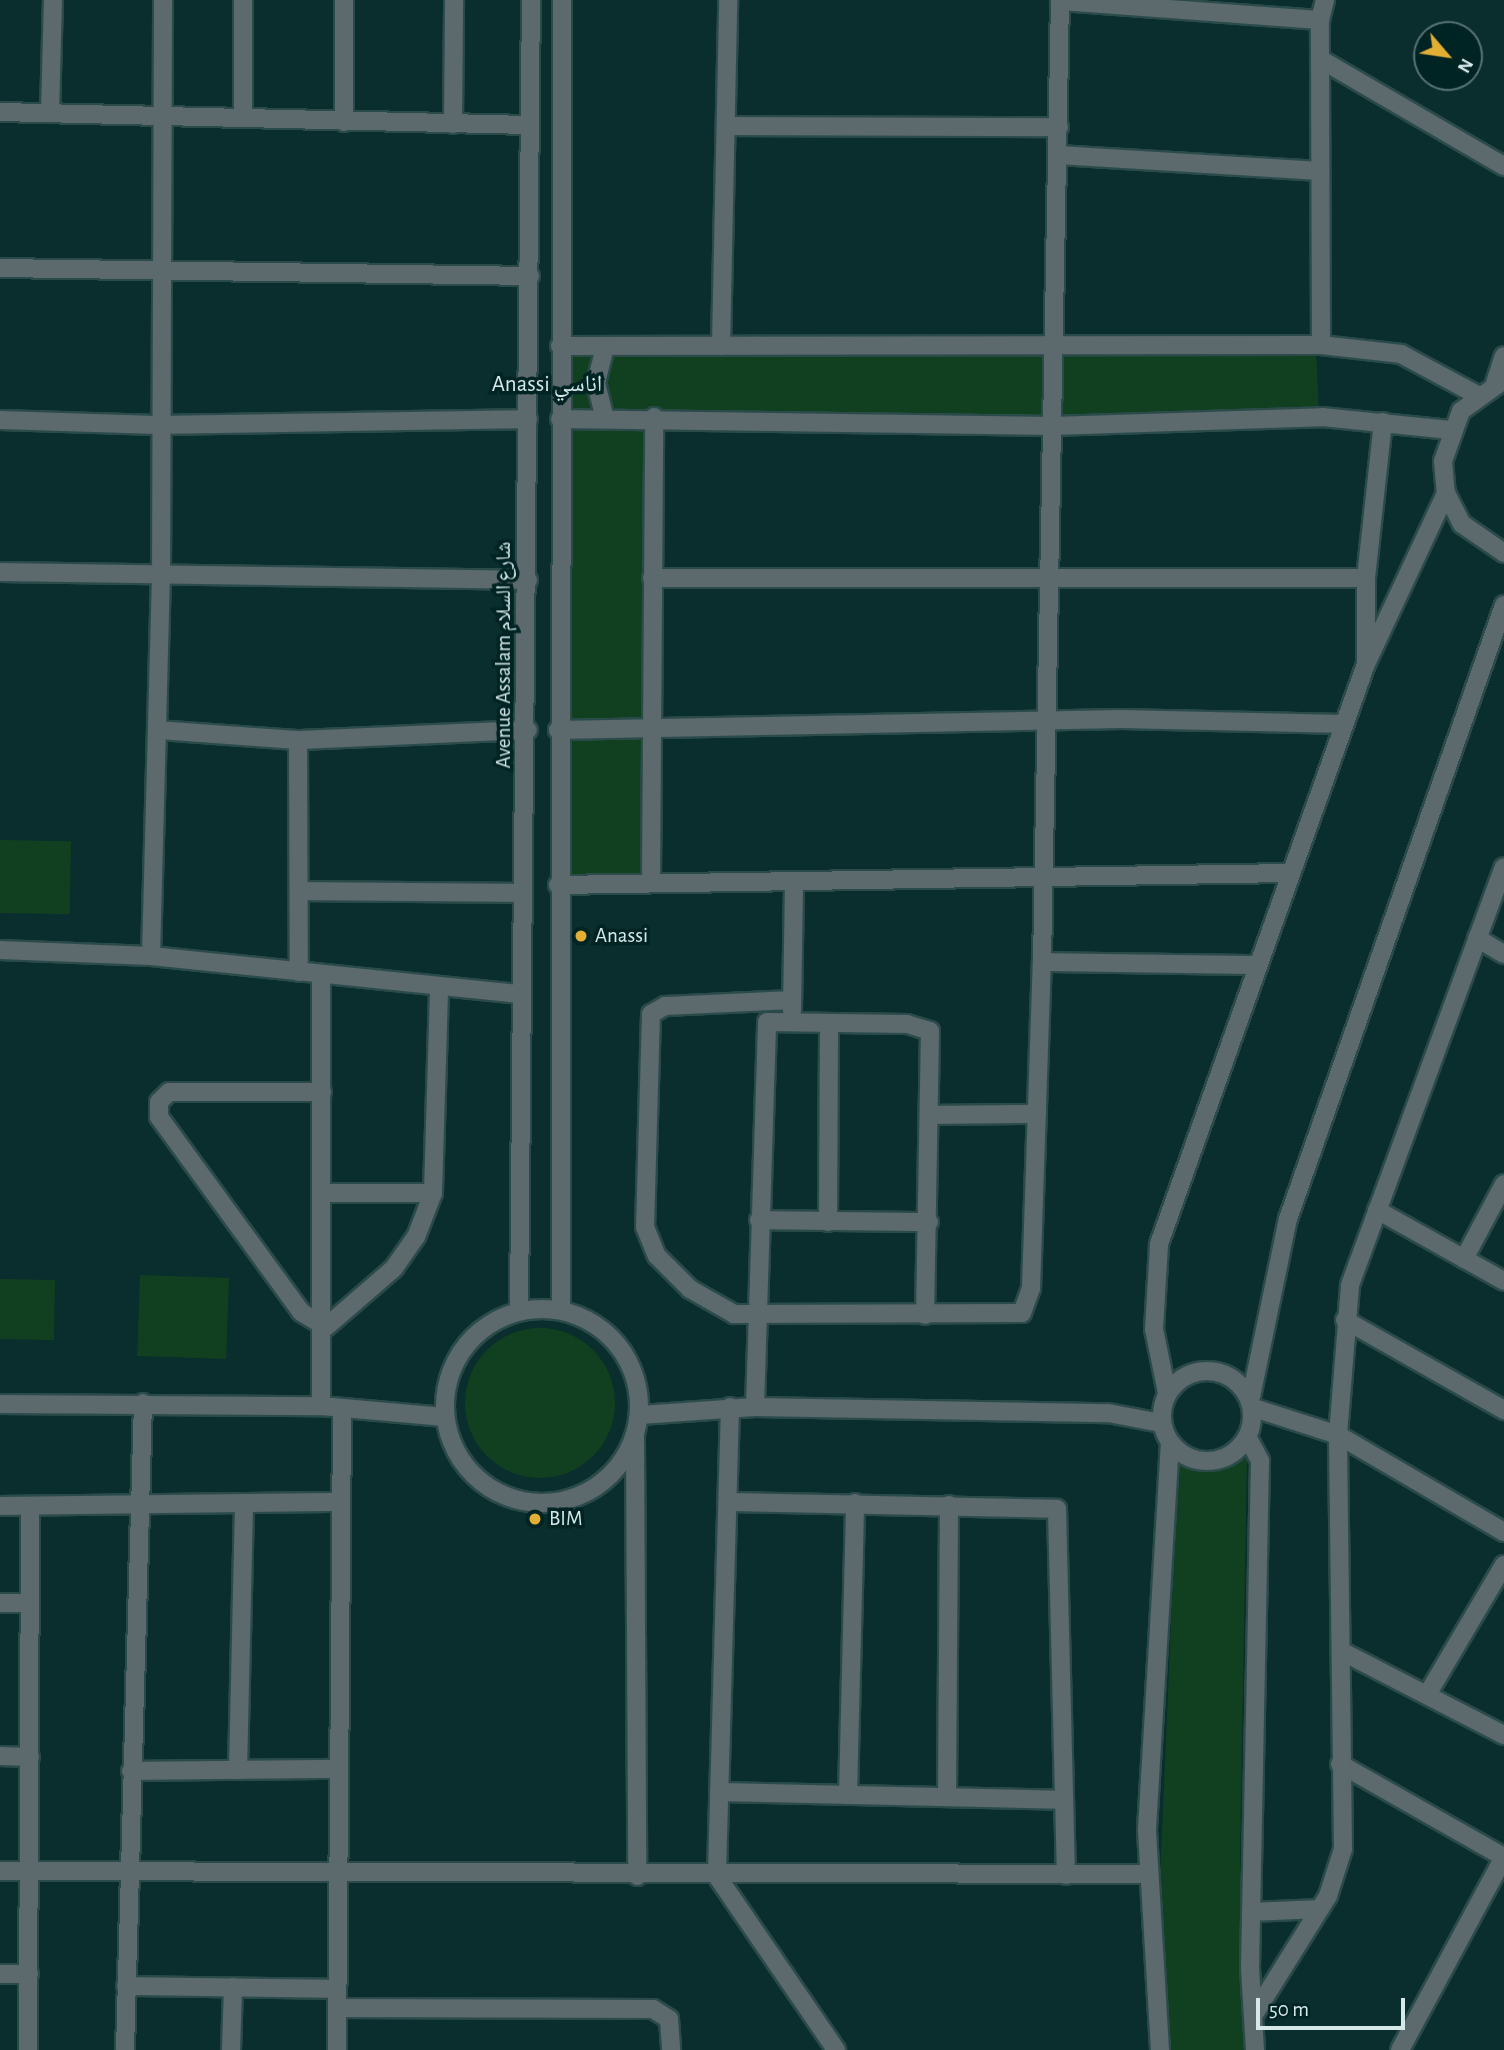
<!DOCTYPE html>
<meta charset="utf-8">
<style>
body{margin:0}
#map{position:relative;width:1504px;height:2050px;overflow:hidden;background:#0a2d2d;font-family:"Alegreya Sans","Noto Naskh Arabic",sans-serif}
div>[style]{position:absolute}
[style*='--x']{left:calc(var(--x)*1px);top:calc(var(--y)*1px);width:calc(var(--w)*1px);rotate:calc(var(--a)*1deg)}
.green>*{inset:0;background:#114021;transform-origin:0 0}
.round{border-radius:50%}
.roads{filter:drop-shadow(2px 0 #2b4b4b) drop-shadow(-2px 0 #2b4b4b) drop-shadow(0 2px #2b4b4b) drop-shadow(0 -2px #2b4b4b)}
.minor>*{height:18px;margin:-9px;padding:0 9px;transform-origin:9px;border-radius:9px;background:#5c696d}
.minor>.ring{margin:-9px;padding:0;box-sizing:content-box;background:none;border:18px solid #5c696d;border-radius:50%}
.dots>*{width:19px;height:19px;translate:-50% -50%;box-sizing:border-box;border:4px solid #002323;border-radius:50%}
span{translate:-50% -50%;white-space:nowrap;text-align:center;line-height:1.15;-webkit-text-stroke:7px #002323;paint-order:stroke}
.street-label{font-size:21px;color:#d6e8e8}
.poi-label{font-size:21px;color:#d6e8e8}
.left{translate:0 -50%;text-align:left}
.neighbourhood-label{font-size:23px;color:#d6e8e8}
.north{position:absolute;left:1413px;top:21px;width:70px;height:70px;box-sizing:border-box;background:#002323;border:2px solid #567272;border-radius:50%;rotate:119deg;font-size:19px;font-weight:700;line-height:28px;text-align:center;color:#d6e8e8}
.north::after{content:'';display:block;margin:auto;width:24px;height:32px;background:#e2ae34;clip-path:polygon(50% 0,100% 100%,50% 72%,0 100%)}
.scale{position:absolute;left:1256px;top:1998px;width:149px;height:32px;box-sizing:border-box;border:4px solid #d6e8e8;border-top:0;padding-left:9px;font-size:21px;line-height:24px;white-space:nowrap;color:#d6e8e8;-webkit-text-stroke:5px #002323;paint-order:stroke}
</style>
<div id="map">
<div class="green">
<div style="clip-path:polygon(560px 346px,1316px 349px,1319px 415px,654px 417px,651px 883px,558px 885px)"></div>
<div style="left:0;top:840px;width:71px;height:73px;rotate:1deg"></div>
<div style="left:140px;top:1275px;width:89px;height:81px;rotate:2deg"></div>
<div style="left:0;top:1279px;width:55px;height:60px;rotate:1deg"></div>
<div class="round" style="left:465px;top:1328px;width:150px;height:150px"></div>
<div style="clip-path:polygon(1247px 1458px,1240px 1856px,1250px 2050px,1166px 2050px,1160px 1878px,1178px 1462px,1215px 1472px)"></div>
</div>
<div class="roads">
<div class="minor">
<div style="--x:1060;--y:1;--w:261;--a:4.2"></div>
<div style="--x:1320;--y:59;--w:213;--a:30.2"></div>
<div style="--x:0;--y:112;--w:530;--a:1.41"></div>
<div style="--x:50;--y:113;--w:113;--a:-88.5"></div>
<div style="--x:243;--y:118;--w:118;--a:-90"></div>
<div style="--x:344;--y:122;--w:122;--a:-90"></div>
<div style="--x:453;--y:124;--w:124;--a:-89.5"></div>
<div style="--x:726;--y:126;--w:333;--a:0.2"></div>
<div style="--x:1059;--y:155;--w:261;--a:3.5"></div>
<div style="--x:0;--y:268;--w:530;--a:0.86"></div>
<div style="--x:1321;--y:345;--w:325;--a:-90.2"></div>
<div style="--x:1320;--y:20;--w:21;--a:-76"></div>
<div style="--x:560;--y:346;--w:761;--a:-0.08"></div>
<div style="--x:1321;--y:345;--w:81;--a:6.4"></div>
<div style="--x:1401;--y:354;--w:86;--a:28.3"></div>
<div style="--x:721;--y:346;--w:346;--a:-88.8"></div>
<div style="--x:605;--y:347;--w:37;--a:104"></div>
<div style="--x:596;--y:383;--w:36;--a:76"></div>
<div style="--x:1504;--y:380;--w:53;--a:144.2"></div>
<div style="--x:1461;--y:411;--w:53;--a:109.8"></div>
<div style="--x:1443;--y:461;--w:32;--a:85"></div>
<div style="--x:1446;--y:493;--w:35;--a:63"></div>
<div style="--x:1462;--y:524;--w:51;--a:34.6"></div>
<div style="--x:1495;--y:383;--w:28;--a:-72"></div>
<div style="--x:560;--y:419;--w:495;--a:0.8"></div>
<div style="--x:1055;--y:426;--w:267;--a:-1.9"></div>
<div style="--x:1322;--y:417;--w:129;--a:5.8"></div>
<div style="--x:0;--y:420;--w:157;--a:1.8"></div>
<div style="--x:157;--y:425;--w:371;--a:-0.9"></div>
<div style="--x:0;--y:572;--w:528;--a:0.87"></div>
<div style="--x:652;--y:578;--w:714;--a:0"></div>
<div style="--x:1366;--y:660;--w:82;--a:-90"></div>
<div style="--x:1366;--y:578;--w:157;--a:-83.8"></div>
<div style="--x:158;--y:730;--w:140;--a:4.1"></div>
<div style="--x:298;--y:740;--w:232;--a:89.8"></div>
<div style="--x:558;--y:730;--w:563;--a:-1.12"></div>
<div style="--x:1121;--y:719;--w:223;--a:1.3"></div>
<div style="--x:298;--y:740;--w:230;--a:-2.5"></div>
<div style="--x:651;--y:883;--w:466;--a:-89.6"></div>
<div style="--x:558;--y:885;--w:731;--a:-0.94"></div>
<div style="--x:301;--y:891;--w:222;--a:0.5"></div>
<div style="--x:1477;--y:938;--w:31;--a:31"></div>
<div style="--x:0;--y:950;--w:151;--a:2.3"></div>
<div style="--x:151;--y:956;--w:371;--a:5.9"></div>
<div style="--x:151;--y:956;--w:374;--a:-88.5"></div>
<div style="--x:161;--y:582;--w:582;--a:-89.8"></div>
<div style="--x:1042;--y:962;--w:215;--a:0.8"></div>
<div style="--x:321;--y:975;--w:431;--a:90"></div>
<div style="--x:792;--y:1000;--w:127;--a:177.3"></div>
<div style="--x:665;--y:1006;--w:16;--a:150"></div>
<div style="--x:651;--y:1014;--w:213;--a:91.6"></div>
<div style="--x:645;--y:1227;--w:31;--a:68"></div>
<div style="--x:657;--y:1256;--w:47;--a:45"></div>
<div style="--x:690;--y:1289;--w:51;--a:29.6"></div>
<div style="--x:734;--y:1314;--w:288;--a:-0.2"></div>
<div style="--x:1022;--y:1313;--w:27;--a:-70"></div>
<div style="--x:1031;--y:1288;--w:326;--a:-88.1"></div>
<div style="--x:1042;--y:962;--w:962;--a:-88.93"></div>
<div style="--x:792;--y:1011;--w:130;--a:-89.1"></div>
<div style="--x:322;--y:1092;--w:153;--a:180"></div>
<div style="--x:169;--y:1092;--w:14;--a:135"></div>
<div style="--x:159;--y:1102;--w:15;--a:90"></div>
<div style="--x:159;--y:1117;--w:241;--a:53.9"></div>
<div style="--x:301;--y:1312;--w:29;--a:31"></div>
<div style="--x:326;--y:1327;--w:90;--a:-40.9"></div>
<div style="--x:394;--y:1268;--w:38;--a:-55"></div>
<div style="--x:416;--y:1237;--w:47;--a:-68.9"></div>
<div style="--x:433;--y:1193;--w:207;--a:-88.3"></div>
<div style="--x:933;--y:1115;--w:104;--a:-0.6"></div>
<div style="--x:324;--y:1193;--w:109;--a:0"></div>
<div style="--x:1377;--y:1210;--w:145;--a:29.2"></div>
<div style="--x:759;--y:1220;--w:170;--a:0.7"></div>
<div style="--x:828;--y:1222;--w:198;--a:-89.7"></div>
<div style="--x:1464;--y:1259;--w:85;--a:-61.9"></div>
<div class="ring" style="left:445px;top:1309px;width:176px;height:176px"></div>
<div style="--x:561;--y:1309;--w:1309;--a:-89.96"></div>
<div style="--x:519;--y:1311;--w:1311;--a:-89.48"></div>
<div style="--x:1345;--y:1320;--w:183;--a:29.5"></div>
<div class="ring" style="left:1162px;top:1371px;width:72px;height:72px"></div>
<div style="--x:1167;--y:1393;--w:65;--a:-101.5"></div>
<div style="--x:1154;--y:1329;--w:85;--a:-86.6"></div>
<div style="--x:1159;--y:1244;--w:616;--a:-70.36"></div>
<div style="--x:1366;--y:664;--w:189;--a:-64.9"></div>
<div style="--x:1251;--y:1397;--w:182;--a:-78.3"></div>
<div style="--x:1288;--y:1219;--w:651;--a:-70.62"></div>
<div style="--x:0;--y:1404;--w:321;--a:0.4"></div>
<div style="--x:321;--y:1406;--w:124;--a:5.1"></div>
<div style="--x:730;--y:1407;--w:469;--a:91.6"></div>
<div style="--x:717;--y:1876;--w:211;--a:55.6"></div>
<div style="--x:755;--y:1407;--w:385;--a:-88.2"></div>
<div style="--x:767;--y:1022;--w:140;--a:0.8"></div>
<div style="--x:907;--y:1024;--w:24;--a:17"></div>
<div style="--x:930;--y:1031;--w:284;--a:91"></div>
<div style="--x:1254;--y:1408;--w:88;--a:17.8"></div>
<div style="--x:1338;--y:1435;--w:192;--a:30.3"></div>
<div style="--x:640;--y:1415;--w:115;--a:-4"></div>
<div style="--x:755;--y:1407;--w:353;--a:1"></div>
<div style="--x:1108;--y:1413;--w:54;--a:10.7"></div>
<div style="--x:635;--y:1438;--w:438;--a:89.7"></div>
<div style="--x:1248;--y:1438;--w:26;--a:62"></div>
<div style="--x:1260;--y:1461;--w:507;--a:91.13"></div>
<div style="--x:1250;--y:1968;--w:82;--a:86.5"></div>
<div style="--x:728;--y:1502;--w:329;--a:1.2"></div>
<div style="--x:1057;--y:1509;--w:366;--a:88.6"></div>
<div style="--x:0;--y:1506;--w:341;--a:-0.7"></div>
<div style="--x:0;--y:1603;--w:30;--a:0"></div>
<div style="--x:1343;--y:1652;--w:181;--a:27.3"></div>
<div style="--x:1427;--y:1695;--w:151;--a:-59.4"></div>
<div style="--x:0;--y:1756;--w:30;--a:2"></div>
<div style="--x:1340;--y:1764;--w:189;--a:29.6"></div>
<div style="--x:238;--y:1770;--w:265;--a:-88.7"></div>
<div style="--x:131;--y:1771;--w:206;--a:-0.6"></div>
<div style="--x:719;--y:1792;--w:343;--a:1.3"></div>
<div style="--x:848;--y:1795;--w:292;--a:-88.6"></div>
<div style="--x:947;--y:1797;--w:292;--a:-89.6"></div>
<div style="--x:0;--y:1871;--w:1147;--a:0.15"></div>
<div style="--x:1251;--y:1912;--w:69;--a:-2.5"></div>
<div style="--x:0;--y:1974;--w:29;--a:0"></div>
<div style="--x:126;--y:1986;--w:211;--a:0.8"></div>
<div style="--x:337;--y:2008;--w:316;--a:0.2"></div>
<div style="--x:653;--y:2009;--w:19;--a:32"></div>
<div style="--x:669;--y:2019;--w:31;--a:86"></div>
<div style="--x:1253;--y:2016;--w:142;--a:-58"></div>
<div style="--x:1328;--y:1896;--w:49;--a:-72.3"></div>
<div style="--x:1343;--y:1849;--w:414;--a:-90.7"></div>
<div style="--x:1338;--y:1435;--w:150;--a:-85.4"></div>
<div style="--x:1350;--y:1285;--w:445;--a:-69.8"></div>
<div style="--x:28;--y:2050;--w:543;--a:-89.79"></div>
<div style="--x:125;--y:2050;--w:647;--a:-88.41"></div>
<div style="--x:231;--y:2050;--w:63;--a:-88.2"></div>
<div style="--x:337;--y:2050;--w:642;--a:-89.55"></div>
<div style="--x:1160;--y:2050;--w:221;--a:-93.4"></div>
<div style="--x:1147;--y:1829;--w:386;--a:-86.6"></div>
<div style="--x:1400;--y:2050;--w:219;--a:-61.7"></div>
</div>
</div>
<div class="dots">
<div style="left:581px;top:936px;background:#e2ae34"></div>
<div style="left:535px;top:1519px;background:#e2ae34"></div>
</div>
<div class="street-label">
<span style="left:504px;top:655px;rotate:-90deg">Avenue Assalam شارع السلام</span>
</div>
<div class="poi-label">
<span class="left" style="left:595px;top:936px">Anassi</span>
<span class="left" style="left:549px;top:1519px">BIM</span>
</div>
<div class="neighbourhood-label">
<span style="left:547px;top:385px">Anassi اناسي</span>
</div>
<div class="north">N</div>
<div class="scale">50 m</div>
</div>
